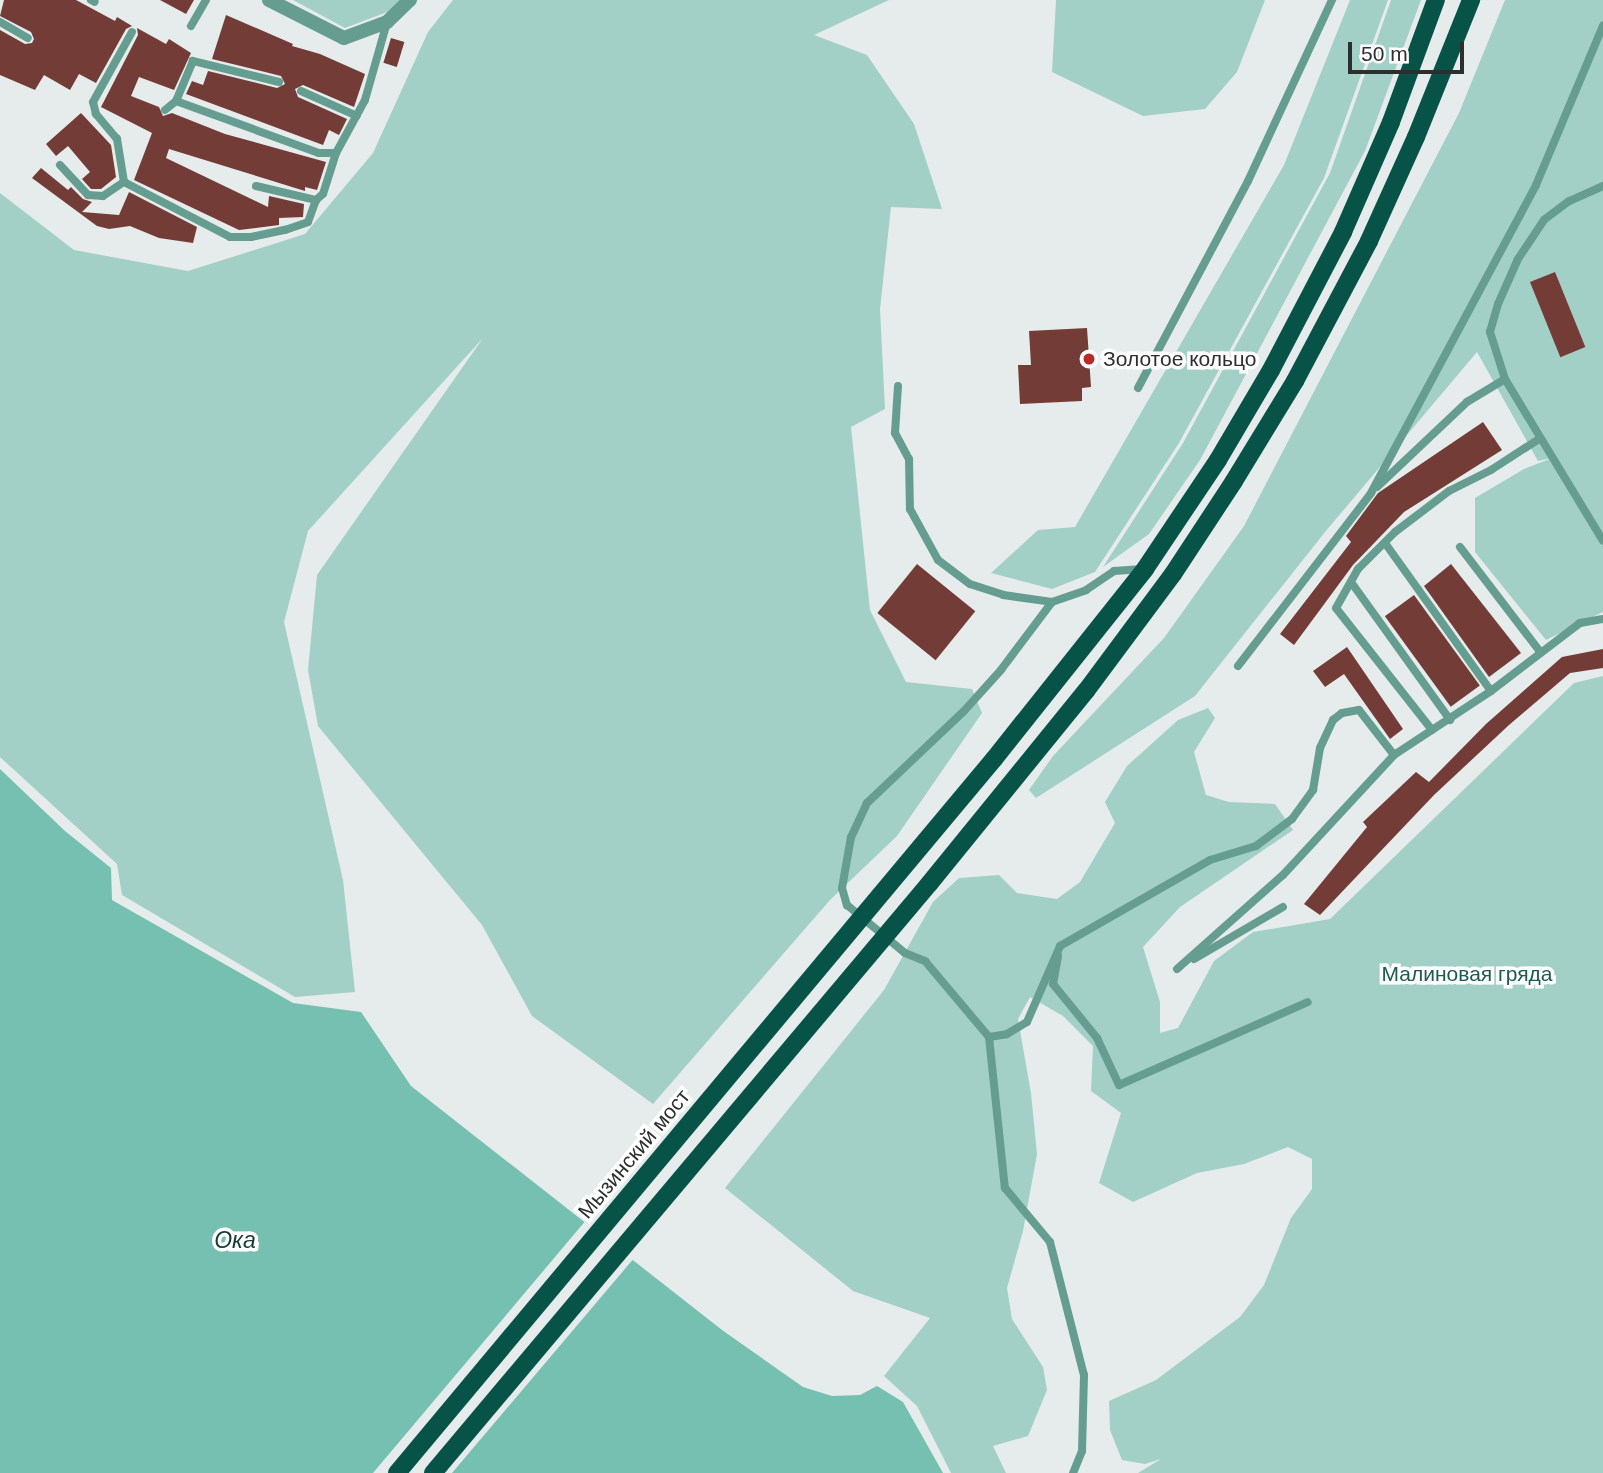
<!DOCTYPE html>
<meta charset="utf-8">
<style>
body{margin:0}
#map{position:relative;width:1603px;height:1473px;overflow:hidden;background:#e6eceb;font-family:Helvetica,sans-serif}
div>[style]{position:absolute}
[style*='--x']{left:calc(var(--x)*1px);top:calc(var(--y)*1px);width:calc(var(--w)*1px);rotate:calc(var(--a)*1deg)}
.green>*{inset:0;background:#a3d0c6}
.water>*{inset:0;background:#76c0b1}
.pier>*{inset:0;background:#e6eceb}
.building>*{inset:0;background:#733c37;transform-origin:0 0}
.lane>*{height:8px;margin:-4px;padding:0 4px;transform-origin:4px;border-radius:4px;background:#659d91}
.street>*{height:14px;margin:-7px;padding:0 7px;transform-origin:7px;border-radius:7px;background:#659d91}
.primary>*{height:18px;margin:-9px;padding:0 9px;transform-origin:9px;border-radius:9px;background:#075348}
.dots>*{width:19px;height:19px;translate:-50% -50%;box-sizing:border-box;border:4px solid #fff;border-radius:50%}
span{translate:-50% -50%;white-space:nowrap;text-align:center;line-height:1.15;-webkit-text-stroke:7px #fff;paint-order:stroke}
.poi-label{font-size:21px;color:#2d2f2f}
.left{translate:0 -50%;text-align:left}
.park-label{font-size:21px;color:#1d5a4f}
.street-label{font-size:21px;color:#2d2f2f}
.water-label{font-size:23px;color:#163a33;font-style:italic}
.scale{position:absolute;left:1348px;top:42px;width:116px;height:32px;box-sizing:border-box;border:4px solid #2d2f2f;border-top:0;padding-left:9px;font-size:21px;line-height:24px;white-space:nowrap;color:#2d2f2f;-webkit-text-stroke:5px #fff;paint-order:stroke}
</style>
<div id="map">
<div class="green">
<div style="clip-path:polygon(293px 0,407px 0,403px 6px,345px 28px)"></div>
<div style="clip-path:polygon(453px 0,889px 0,814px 35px,867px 55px,914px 124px,942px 209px,891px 207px,880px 309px,885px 409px,851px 427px,870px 610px,906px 682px,972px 689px,982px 713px,897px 836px,830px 900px,653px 1104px,532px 1016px,482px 925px,318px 726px,308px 670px,317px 575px,483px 338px,308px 531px,284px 622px,343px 880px,355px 992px,295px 997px,122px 895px,117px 864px,0 757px,0 193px,74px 250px,188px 271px,305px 234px,373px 153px,428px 32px)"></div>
<div style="clip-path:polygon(1056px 0,1265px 0,1237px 72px,1205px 109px,1143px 116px,1052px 72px)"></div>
<div style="clip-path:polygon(1350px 0,1388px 0,1324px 178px,1179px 443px,1095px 572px,1052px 589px,991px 573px,1038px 530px,1075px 527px,1284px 165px)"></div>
<div style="clip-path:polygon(1391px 0,1421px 0,1365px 151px,1200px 460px,1149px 534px,1103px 567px,1183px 443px,1330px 173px)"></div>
<div style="clip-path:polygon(1505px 0,1603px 0,1603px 612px,1546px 640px,1475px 552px,1475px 498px,1524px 469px,1552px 458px,1538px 461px,1477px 352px,1325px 532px,1195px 696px,1036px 798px,1029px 790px,1053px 756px,1164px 638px,1244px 526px,1459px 113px)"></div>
<div style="clip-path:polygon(1603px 676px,1603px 1473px,1138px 1473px,1161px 1459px,1145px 1464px,1122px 1460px,1110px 1430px,1109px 1401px,1156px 1380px,1240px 1317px,1264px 1285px,1291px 1218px,1312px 1189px,1312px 1159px,1288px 1147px,1244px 1164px,1197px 1173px,1133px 1202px,1099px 1183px,1121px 1113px,1091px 1091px,1093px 1046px,1063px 1016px,1030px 997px,1018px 1019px,1031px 1093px,1037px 1154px,1023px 1231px,1007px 1288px,1012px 1319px,1043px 1367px,1047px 1390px,1028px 1436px,993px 1446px,1006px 1473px,951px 1473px,917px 1406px,884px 1376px,930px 1318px,853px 1291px,725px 1188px,884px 990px,933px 902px,959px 878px,999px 875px,1017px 893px,1057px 899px,1080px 882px,1115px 823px,1105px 802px,1127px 766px,1178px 720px,1208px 708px,1215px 718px,1194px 752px,1206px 795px,1229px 802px,1275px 804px,1293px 830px,1180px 907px,1143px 947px,1160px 1002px,1160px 1033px,1178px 1028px,1214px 961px,1253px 932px,1330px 919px,1574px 683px)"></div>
</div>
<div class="water">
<div style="clip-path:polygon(0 769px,65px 831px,111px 868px,112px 900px,293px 1003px,361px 1012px,411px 1086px,722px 1330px,803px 1387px,832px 1396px,860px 1395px,877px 1386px,903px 1402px,943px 1473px,0 1473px)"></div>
</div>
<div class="pier">
<div style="clip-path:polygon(587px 1219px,635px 1257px,452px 1473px,373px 1473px)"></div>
</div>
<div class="building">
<div style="clip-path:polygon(4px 0,76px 0,115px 21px,117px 17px,132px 26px,126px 29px,96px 83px,79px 74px,70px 90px,44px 75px,35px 90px,0 75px,0 30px,25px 44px,32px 43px,34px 39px,31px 32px,0 16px)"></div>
<div style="clip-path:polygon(160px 0,194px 0,186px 14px)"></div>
<div style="clip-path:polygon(226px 15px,293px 44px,292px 46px,320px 54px,365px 74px,354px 107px,303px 85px,295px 89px,298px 97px,347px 119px,339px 135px,329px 130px,323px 145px,186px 94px,192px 81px,203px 85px,208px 71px,277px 88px,285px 84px,281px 76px,212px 59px)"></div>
<div style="clip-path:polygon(137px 28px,166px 44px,169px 39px,191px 53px,174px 90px,139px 77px,131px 96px,159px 107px,163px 116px,172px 113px,225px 134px,326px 162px,317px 190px,305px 187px,305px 191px,169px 149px,166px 158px,268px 207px,269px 196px,304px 204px,303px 217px,279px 218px,279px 225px,239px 230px,134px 180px,152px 133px,101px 107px,138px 35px)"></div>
<div style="left:391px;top:38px;width:14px;height:26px;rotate:17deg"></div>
<div style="clip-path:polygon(81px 113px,111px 145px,116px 177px,101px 189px,91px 189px,82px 179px,90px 172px,68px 146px,56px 156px,46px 144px)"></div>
<div style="clip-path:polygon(41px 168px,68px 190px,71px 187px,83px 199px,92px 202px,82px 212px,119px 215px,129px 192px,197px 227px,193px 243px,159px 238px,130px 226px,109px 229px,97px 226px,32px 178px)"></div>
<div style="left:1555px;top:272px;width:81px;height:27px;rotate:68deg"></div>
<div style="clip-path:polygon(1087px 328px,1091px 387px,1082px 388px,1082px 401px,1020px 404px,1018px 365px,1031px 365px,1029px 331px)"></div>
<div style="clip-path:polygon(1483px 422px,1502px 450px,1404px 512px,1353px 565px,1294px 645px,1280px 634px,1351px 542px,1346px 536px,1378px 493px)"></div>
<div style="left:917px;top:564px;width:75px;height:63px;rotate:39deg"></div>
<div style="clip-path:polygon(1451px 564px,1521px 653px,1489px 677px,1424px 586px)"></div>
<div style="left:1414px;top:595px;width:112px;height:36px;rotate:54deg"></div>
<div style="clip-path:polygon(1347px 647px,1403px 729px,1390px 739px,1344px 674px,1325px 687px,1313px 671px)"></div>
<div style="clip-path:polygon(1603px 649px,1603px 668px,1570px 673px,1509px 725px,1434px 795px,1320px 915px,1304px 904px,1367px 827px,1363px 822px,1416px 772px,1429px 782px,1486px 724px,1562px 657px)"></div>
</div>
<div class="lane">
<div style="--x:91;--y:0;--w:4;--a:27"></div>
<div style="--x:0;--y:22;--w:32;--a:30"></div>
<div style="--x:191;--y:26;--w:30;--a:-60"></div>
<div style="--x:279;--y:82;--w:89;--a:-166.3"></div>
<div style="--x:193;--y:61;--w:43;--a:113"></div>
<div style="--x:176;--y:101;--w:152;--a:20"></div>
<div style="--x:319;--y:153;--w:17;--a:0"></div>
<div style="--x:336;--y:153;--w:60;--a:-61.3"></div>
<div style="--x:365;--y:100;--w:81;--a:-74.2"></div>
<div style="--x:301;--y:91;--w:61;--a:24.1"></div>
<div style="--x:165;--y:110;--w:14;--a:-39"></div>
<div style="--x:60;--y:165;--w:41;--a:47"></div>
<div style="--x:88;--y:195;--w:15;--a:4"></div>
<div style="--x:103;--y:196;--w:25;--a:-34"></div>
<div style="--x:124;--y:182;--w:119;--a:27.4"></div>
<div style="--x:230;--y:237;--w:21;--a:0"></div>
<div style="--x:251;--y:237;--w:35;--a:-12"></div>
<div style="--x:285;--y:230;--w:24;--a:-19"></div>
<div style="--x:308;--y:222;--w:23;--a:-70"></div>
<div style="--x:124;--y:182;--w:44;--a:-99.2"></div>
<div style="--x:117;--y:139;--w:33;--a:-130"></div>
<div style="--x:96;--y:114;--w:12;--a:-104"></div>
<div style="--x:93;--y:102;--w:80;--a:-60.9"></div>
<div style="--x:256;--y:186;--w:62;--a:13.1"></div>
<div style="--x:316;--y:200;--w:9;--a:-41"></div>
<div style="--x:323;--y:194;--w:43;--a:-72.4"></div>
<div style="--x:1603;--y:186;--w:37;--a:156"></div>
<div style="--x:1569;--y:201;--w:31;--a:143"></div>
<div style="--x:1544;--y:220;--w:47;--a:123.7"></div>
<div style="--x:1518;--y:259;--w:49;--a:114"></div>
<div style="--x:1498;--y:304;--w:29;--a:106"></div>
<div style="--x:1490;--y:332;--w:49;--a:72.3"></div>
<div style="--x:1505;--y:379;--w:189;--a:58.8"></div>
<div style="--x:898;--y:386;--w:47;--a:93.7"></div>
<div style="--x:895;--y:433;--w:30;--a:62"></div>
<div style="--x:909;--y:459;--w:50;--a:88.9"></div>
<div style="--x:910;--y:509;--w:58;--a:61.2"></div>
<div style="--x:938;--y:560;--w:40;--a:37"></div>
<div style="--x:970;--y:584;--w:35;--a:18"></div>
<div style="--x:1003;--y:595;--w:49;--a:8.1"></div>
<div style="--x:1052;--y:602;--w:36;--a:-19"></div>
<div style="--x:1086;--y:590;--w:34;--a:-34"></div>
<div style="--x:1114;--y:571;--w:28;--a:-4"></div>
<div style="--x:1138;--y:388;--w:234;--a:-62"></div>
<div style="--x:1248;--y:181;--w:200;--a:-65.1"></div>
<div style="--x:1377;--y:487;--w:124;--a:-43.4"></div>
<div style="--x:1467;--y:402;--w:44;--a:-31.2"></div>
<div style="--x:1385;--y:543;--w:182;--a:54.4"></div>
<div style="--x:1460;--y:547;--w:133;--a:52.6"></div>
<div style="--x:1351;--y:582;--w:170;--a:54.3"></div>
<div style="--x:1052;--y:602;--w:85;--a:126.9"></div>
<div style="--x:1001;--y:670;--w:55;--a:132.1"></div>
<div style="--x:964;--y:711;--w:134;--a:136.5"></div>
<div style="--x:867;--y:803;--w:38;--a:115"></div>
<div style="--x:851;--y:837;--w:52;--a:100"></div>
<div style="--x:842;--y:888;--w:18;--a:74"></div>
<div style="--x:847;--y:905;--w:75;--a:39.6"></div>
<div style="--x:905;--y:953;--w:22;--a:22"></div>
<div style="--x:925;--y:961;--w:99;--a:49.9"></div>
<div style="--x:989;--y:1037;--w:152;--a:84"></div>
<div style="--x:1005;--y:1188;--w:70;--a:50.2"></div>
<div style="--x:1050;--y:1242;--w:137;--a:75.7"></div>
<div style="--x:1084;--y:1375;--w:76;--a:91.5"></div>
<div style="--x:1082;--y:1451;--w:24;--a:112"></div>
<div style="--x:1238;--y:666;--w:218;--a:-52.4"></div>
<div style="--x:1371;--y:493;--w:349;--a:-61.8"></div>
<div style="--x:1536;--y:185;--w:173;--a:-67.2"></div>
<div style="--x:1432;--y:730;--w:155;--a:-128.2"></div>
<div style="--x:1336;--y:608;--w:45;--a:-60.6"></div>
<div style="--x:1358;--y:569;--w:52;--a:-45"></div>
<div style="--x:1395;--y:532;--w:68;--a:-37.2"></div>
<div style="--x:1449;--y:491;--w:47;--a:-26.6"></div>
<div style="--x:1491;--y:470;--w:57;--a:-32.9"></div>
<div style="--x:1058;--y:956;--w:28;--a:100"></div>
<div style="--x:1053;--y:984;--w:70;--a:50.8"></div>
<div style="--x:1097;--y:1038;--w:52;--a:64.9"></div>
<div style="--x:1119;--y:1085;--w:206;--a:-23.7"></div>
<div style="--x:1194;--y:959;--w:103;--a:-30.3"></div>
<div style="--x:1177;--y:969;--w:142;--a:-41.6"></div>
<div style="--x:1283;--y:875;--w:163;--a:-47.2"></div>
<div style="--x:1394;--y:755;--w:116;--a:-33.4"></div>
<div style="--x:1491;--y:691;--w:112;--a:-37.4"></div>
<div style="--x:1580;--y:623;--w:23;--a:-10"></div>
<div style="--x:989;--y:1037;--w:18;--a:-9"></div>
<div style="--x:1007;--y:1034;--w:23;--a:-31"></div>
<div style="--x:1027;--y:1022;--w:83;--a:-66.5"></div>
<div style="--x:1060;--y:946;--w:173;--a:-29.8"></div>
<div style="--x:1210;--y:860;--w:48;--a:-16.9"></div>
<div style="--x:1256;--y:846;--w:45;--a:-36.9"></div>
<div style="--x:1292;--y:819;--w:36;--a:-54"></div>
<div style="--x:1313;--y:790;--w:43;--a:-80.5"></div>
<div style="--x:1320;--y:748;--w:31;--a:-65"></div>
<div style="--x:1333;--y:720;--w:11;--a:-38"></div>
<div style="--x:1342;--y:713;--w:17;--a:-10"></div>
<div style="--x:1359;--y:710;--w:57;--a:52.1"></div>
</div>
<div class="street">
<div style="--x:269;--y:0;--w:84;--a:26.9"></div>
<div style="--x:344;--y:38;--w:46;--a:-20.4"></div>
<div style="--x:387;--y:22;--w:32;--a:-44"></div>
</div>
<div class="primary">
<div style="--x:397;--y:1473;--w:931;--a:-50.1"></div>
<div style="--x:994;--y:759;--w:243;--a:-51.5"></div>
<div style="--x:1145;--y:569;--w:131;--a:-56.2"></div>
<div style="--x:1218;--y:460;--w:104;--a:-59.5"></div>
<div style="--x:1271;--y:370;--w:156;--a:-62.4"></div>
<div style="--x:1343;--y:232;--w:120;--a:-66.4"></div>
<div style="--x:1391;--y:122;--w:130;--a:-69.8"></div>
<div style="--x:433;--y:1473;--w:770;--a:-49.9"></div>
<div style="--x:929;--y:884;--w:249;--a:-50.9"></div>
<div style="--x:1086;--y:691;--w:146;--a:-53.4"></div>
<div style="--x:1173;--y:574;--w:111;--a:-56.7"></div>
<div style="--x:1234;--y:481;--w:117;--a:-58.6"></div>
<div style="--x:1295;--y:381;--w:158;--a:-62.1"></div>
<div style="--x:1369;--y:241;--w:114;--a:-65.7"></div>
<div style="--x:1416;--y:137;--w:148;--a:-68.1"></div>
</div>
<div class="dots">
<div style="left:1089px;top:359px;background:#b82928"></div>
</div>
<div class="poi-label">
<span class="left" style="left:1103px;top:359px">Золотое кольцо</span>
</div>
<div class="park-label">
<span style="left:1467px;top:974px">Малиновая гряда</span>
</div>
<div class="street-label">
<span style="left:634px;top:1154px;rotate:-50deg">Мызинский мост</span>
</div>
<div class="water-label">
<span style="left:235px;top:1240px">Ока</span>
</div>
<div class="scale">50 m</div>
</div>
